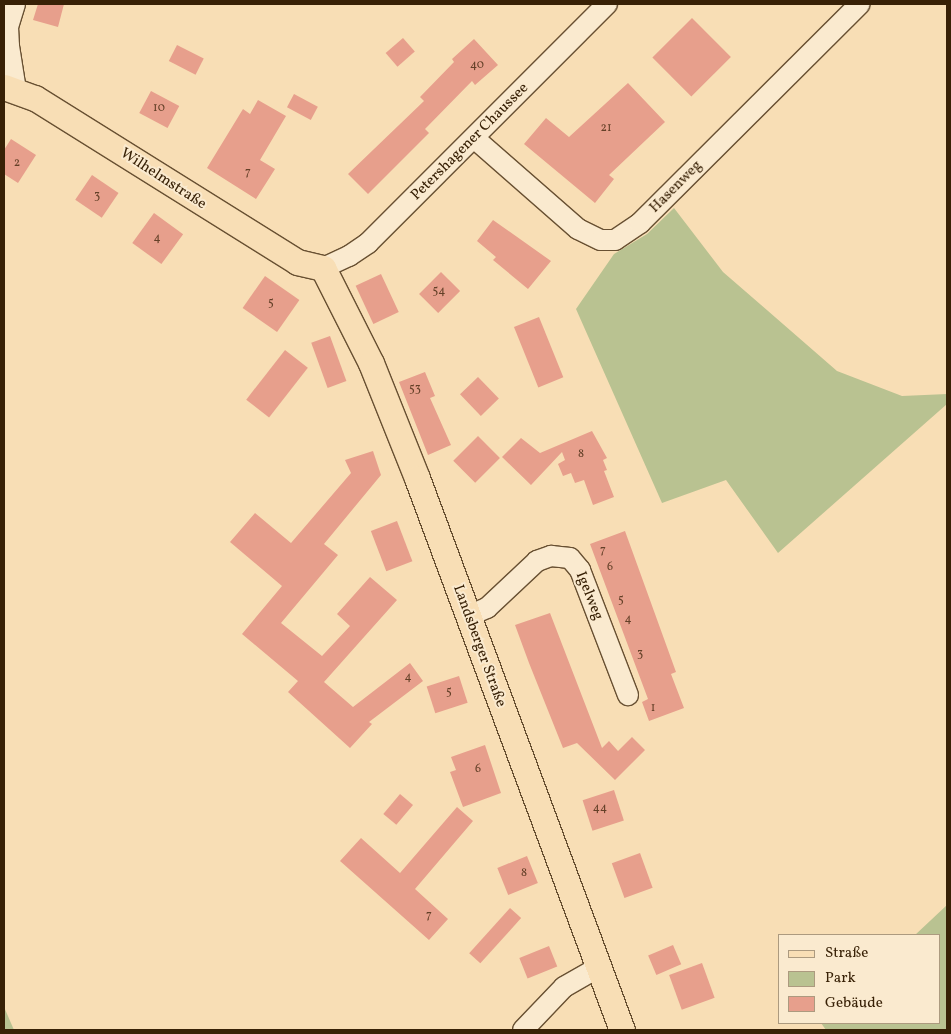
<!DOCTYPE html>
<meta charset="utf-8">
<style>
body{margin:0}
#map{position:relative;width:951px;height:1034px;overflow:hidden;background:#f8deb5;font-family:Vollkorn,serif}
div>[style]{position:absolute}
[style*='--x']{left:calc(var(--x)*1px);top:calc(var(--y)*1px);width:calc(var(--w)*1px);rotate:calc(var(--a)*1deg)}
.green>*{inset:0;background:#b9c291}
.building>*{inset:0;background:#e79f8c;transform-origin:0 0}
.roads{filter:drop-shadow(1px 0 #685032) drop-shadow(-1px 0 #685032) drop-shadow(0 1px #685032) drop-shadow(0 -1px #685032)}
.minor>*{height:20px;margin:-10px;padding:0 10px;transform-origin:10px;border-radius:10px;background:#faeacf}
.major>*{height:25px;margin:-12.5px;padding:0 12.5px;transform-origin:12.5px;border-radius:12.5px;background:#f8deb5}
span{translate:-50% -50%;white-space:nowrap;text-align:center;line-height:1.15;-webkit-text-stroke:4px #faeacf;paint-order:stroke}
.number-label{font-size:12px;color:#644028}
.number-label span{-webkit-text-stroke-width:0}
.street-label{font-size:15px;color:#382106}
.frame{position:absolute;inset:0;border:5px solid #382106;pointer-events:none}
.legend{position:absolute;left:778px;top:934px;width:162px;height:90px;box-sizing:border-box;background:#faeacf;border:1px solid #ac9a7f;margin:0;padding:6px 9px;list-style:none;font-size:15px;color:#382106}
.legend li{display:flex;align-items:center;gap:10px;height:25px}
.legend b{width:25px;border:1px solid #ac9a7f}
</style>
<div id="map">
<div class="green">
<div style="clip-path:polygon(674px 208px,723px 272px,837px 371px,902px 396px,947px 394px,947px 404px,778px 553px,726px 480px,662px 503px,576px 309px,614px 254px,647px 234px)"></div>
<div style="clip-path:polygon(947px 905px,947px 1030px,826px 1030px,821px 1023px,940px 1023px,940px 935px,915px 935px)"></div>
<div style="clip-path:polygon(4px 1007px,14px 1030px,4px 1030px)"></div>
</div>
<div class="building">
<div style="clip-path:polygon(38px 4px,64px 4px,58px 27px,33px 20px)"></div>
<div style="left:692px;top:18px;width:55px;height:56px;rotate:45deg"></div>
<div style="left:403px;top:38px;width:18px;height:23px;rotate:49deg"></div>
<div style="clip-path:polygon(474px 39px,498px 65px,475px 85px,472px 81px,425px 129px,429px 133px,368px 194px,348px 174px,424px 101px,420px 97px,454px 62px,452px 59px)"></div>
<div style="left:177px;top:45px;width:30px;height:18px;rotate:27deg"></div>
<div style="clip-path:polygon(628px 83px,665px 122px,609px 175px,614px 179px,595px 203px,524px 144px,546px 118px,569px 137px)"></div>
<div style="left:151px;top:91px;width:32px;height:25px;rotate:28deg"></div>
<div style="left:294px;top:94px;width:27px;height:15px;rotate:28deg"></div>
<div style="clip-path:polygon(258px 100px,286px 116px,260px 160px,275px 169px,256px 199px,207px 168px,243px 109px,250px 114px)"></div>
<div style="clip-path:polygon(11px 139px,36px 155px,18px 183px,4px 174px,4px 150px)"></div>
<div style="left:92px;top:175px;width:32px;height:30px;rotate:34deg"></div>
<div style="left:154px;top:213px;width:36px;height:37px;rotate:36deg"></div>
<div style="clip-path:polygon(493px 220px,551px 261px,528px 289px,493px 260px,496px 257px,477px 241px)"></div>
<div style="left:441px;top:272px;width:27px;height:31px;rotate:45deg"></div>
<div style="left:381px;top:274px;width:42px;height:28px;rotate:65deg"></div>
<div style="left:265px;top:276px;width:42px;height:39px;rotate:35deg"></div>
<div style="left:539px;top:317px;width:65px;height:27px;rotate:68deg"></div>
<div style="left:330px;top:336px;width:48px;height:20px;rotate:70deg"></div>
<div style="left:285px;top:350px;width:29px;height:63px;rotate:38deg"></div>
<div style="clip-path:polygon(425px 372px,435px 396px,430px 398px,451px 445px,428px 455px,399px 382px)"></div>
<div style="left:478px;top:377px;width:30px;height:25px;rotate:46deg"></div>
<div style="clip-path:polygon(592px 431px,607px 458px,603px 460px,607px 470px,604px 471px,614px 497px,593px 505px,584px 480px,575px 483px,571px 473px,563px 476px,558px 464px,565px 460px,562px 452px,531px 485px,502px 457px,521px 438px,540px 453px)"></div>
<div style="left:478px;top:436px;width:31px;height:35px;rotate:45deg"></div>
<div style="clip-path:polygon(373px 451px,381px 475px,324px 544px,338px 555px,281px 623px,322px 656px,350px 626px,337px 614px,370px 577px,397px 600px,324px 682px,353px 707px,410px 663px,423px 681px,369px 722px,372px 724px,350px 748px,288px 692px,298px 681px,242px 634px,282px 586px,230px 542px,255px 513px,291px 543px,351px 473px,345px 460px)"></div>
<div style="left:397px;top:521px;width:43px;height:28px;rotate:69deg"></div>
<div style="clip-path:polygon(625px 531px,676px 672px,671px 674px,684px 708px,649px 721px,642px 702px,648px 699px,590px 544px)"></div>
<div style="clip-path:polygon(550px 613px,602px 748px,609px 741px,618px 751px,632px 737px,645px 750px,615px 780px,577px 743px,563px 748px,529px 663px,515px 625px)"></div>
<div style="left:459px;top:676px;width:28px;height:34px;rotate:72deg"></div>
<div style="clip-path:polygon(485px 745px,501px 793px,463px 807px,450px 772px,456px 770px,451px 757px)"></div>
<div style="left:614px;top:790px;width:32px;height:33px;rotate:72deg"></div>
<div style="left:400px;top:794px;width:17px;height:26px;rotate:40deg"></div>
<div style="clip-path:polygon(457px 807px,473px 821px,415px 889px,448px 919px,429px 940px,340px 861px,361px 838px,400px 873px)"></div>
<div style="left:640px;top:853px;width:37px;height:30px;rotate:70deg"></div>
<div style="left:527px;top:856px;width:29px;height:32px;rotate:68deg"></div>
<div style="left:510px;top:908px;width:15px;height:61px;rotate:42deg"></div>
<div style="left:673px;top:945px;width:21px;height:27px;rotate:67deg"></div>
<div style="left:549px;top:946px;width:22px;height:32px;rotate:68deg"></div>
<div style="left:702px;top:963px;width:37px;height:35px;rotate:70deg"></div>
</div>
<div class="roads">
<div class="minor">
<div style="--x:15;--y:4;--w:24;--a:107"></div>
<div style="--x:8;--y:27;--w:19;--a:87"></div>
<div style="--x:9;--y:46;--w:45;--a:81"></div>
<div style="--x:474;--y:138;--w:138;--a:41.2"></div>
<div style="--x:578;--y:229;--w:25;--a:26"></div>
<div style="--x:601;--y:240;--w:14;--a:0"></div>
<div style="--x:615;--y:240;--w:30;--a:-34"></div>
<div style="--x:640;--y:223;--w:310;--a:-44.9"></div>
<div style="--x:323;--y:268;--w:29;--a:-25"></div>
<div style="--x:349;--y:256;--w:23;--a:-34"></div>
<div style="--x:368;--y:243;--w:338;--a:-45"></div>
<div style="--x:468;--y:616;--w:21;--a:-23"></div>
<div style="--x:487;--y:608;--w:69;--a:-43.2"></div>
<div style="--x:537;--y:561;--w:15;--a:-20"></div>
<div style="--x:551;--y:556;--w:19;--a:6"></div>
<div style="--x:570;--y:558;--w:16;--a:50"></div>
<div style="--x:580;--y:570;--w:134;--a:69"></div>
<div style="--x:523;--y:1030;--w:59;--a:-46.4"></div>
<div style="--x:564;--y:987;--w:40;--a:-29.7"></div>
</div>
<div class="major">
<div style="--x:4;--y:87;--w:33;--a:20"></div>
<div style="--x:35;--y:98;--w:309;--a:32"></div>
<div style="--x:297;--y:262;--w:27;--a:13"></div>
<div style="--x:323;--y:268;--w:106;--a:63.2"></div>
<div style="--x:371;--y:363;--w:124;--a:68.2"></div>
<div style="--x:417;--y:478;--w:589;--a:69.63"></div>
</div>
</div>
<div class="number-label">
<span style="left:477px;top:66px">40</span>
<span style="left:159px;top:109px">10</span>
<span style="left:606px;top:129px">21</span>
<span style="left:17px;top:164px">2</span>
<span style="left:248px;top:173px">7</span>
<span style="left:97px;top:197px">3</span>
<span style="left:157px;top:239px">4</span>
<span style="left:439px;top:292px">54</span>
<span style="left:271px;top:304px">5</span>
<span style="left:415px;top:390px">53</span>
<span style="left:581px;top:455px">8</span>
<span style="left:603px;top:551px">7</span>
<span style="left:610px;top:568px">6</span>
<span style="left:621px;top:601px">5</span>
<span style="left:628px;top:620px">4</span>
<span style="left:640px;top:655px">3</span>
<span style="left:408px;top:678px">4</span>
<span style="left:449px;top:693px">5</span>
<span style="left:653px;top:709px">1</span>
<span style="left:478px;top:770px">6</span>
<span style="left:600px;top:809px">44</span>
<span style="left:524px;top:874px">8</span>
<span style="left:429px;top:916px">7</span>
</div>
<div class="street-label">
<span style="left:470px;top:142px;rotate:-45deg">Petershagener Chaussee</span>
<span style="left:163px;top:179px;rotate:33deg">Wilhelmstraße</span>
<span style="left:676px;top:187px;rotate:-45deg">Hasenweg</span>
<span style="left:589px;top:596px;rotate:68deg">Igelweg</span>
<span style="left:479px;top:646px;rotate:70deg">Landsberger Straße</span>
</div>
<div class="frame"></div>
<ul class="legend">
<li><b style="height:6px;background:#f8deb5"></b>Straße</li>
<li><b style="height:14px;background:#b9c291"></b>Park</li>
<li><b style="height:14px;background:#e79f8c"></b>Gebäude</li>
</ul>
</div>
